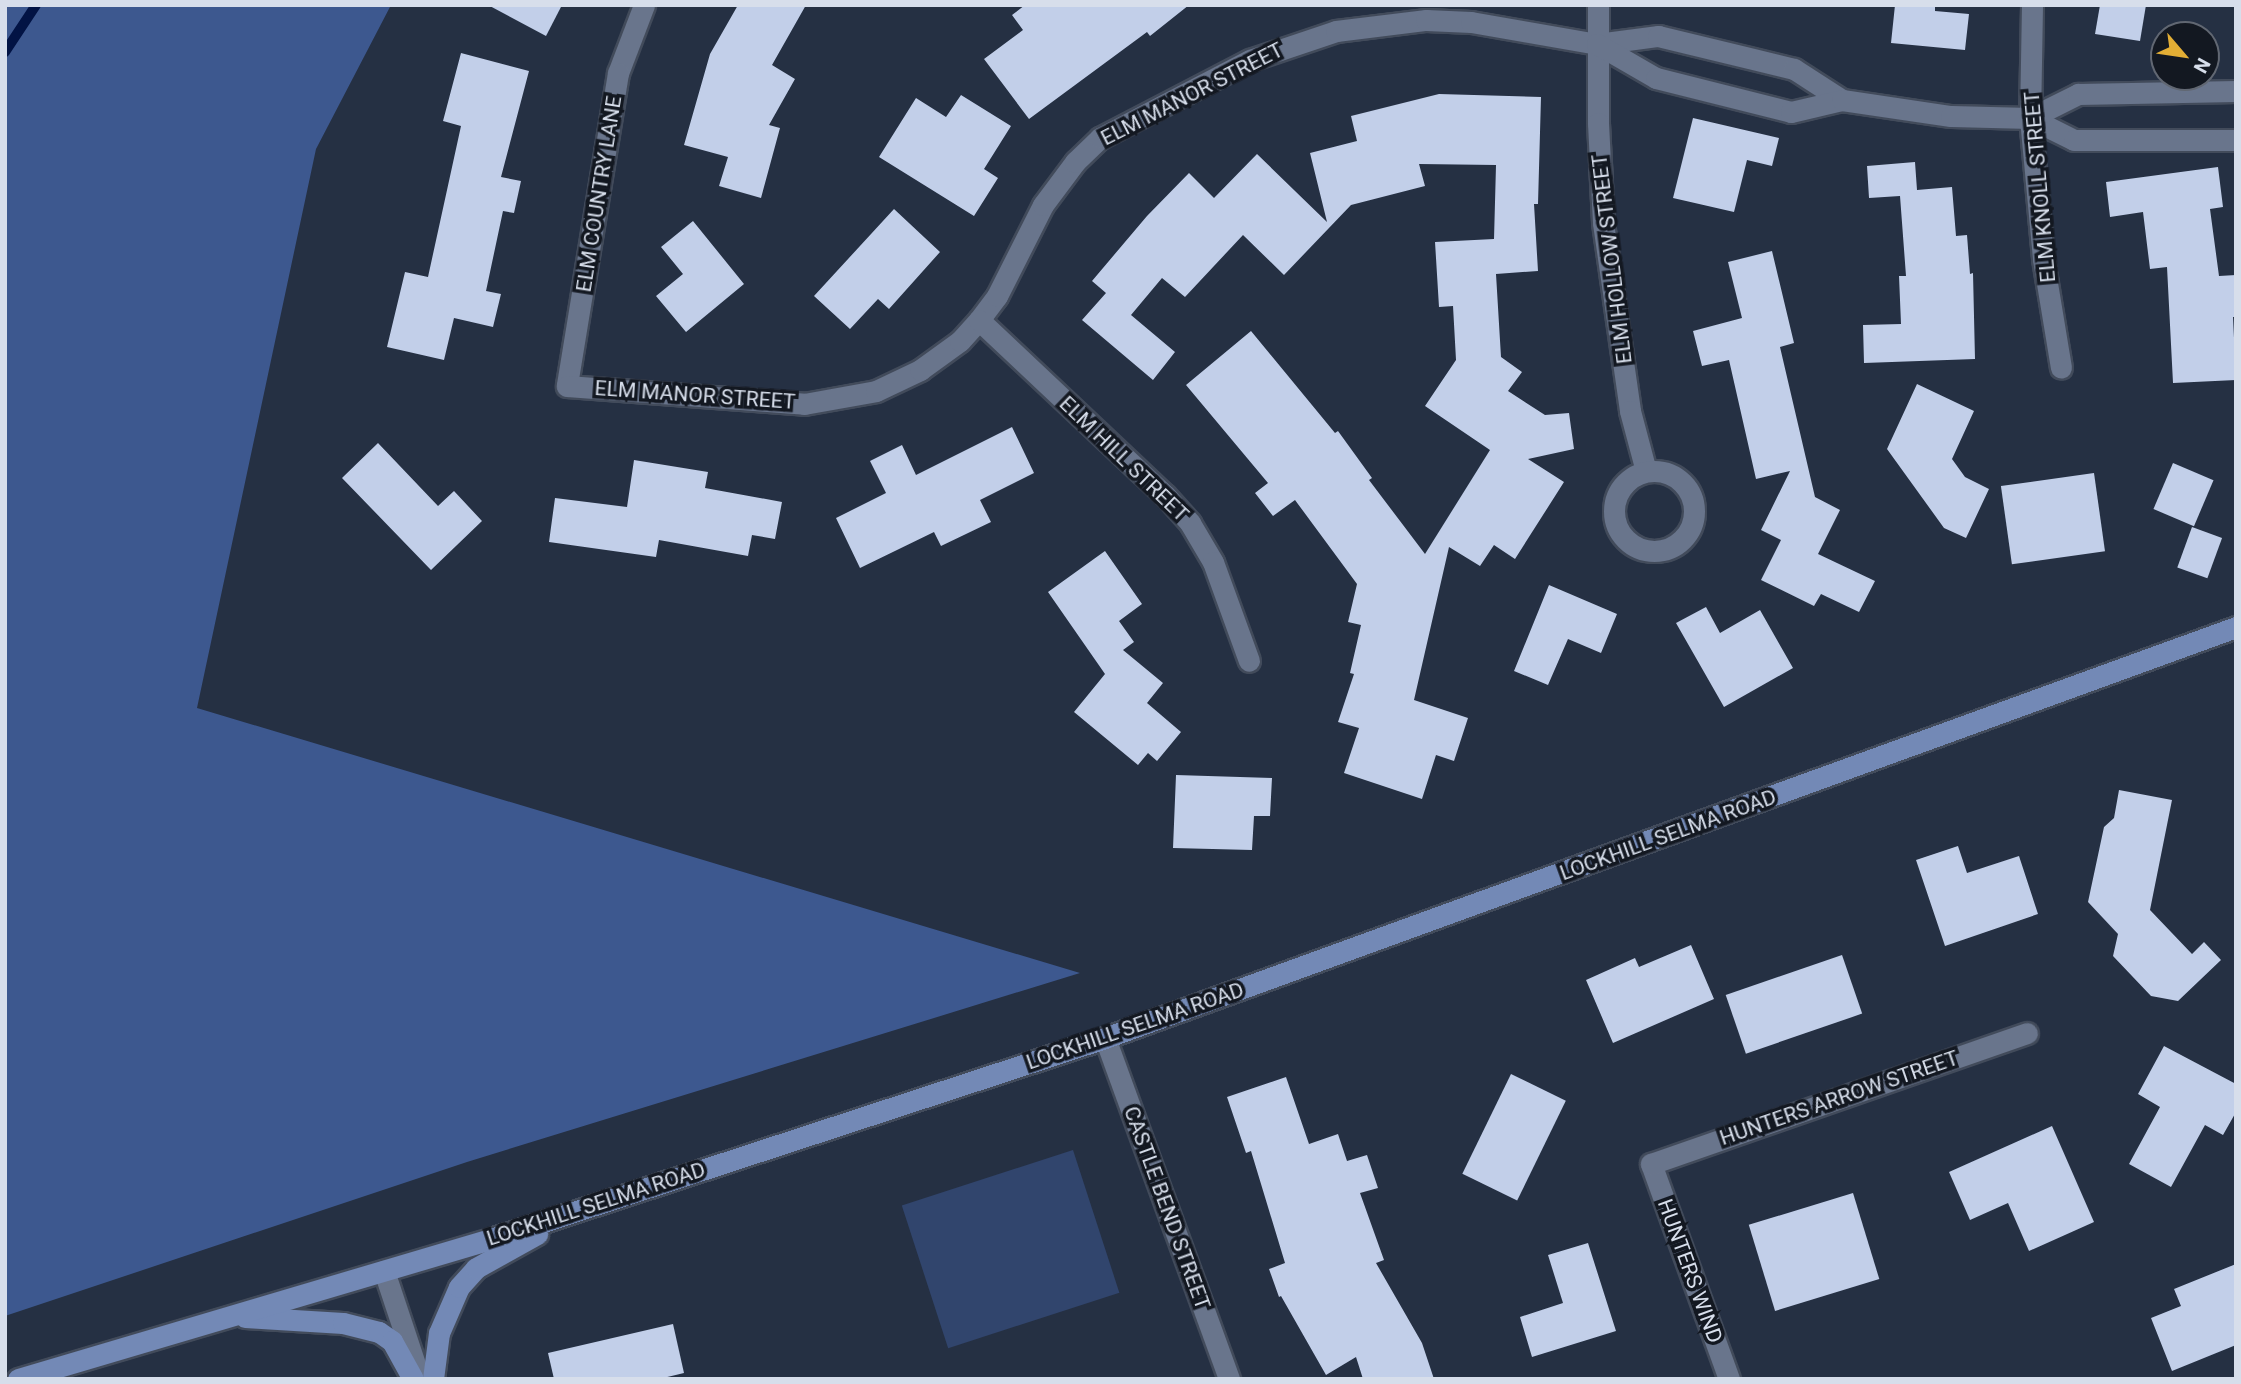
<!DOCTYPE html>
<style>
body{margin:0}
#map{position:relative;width:2241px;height:1384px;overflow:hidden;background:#253043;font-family:Roboto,sans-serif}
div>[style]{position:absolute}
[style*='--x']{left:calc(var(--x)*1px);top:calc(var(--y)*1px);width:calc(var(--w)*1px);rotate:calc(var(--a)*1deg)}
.green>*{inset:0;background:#31456d;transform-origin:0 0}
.forest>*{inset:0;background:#3d588f}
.stream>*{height:10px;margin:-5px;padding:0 5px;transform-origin:5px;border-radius:5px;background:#021344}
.building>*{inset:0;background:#c2cfe9;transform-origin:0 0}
.roads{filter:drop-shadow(2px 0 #424b5b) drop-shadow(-2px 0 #424b5b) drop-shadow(0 2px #424b5b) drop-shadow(0 -2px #424b5b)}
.minor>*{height:21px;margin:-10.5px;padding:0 10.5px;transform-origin:10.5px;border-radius:10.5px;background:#69758c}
.minor>.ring{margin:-10.5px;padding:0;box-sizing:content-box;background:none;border:21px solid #69758c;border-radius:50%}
.major>*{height:21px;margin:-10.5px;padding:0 10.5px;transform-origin:10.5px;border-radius:10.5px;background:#7389b6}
span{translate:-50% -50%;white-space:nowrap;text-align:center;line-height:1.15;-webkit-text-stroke:7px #131821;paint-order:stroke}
.street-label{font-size:21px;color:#d7deeb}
.frame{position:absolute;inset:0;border:7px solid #d7deeb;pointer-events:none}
.north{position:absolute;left:2150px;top:21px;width:70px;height:70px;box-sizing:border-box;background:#131821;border:2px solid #616772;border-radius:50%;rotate:119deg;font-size:19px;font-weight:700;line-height:28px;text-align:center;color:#d7deeb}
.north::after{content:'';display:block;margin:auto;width:24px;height:32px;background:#e3ae35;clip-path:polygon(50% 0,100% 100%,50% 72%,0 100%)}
</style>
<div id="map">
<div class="green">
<div style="left:1073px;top:1150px;width:150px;height:180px;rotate:72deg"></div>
</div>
<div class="forest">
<div style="clip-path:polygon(5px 5px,391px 5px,316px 149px,197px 708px,1080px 973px,467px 1162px,5px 1316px)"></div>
</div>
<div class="stream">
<div style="--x:5;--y:52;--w:56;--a:-56.6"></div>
</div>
<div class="building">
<div style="clip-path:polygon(488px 5px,562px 5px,546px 36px)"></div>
<div style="clip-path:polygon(738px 5px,806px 5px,772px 65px,795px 79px,769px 125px,780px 128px,761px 198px,719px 186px,728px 157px,684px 145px,710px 54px)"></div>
<div style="clip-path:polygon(1025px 5px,1189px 5px,1150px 36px,1147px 32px,1029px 119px,984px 59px,1023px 30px,1012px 15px)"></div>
<div style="clip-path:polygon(1895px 5px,1935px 5px,1935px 11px,1969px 14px,1965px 50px,1891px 43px)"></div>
<div style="clip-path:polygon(2100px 5px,2146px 5px,2140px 41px,2095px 34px)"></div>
<div style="clip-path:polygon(461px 53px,529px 71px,501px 177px,521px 181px,514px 213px,503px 211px,486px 291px,501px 294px,493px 327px,454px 318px,444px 360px,387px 347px,405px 272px,428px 277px,461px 126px,443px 121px)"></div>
<div style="clip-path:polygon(1439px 94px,1541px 97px,1538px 204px,1534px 204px,1538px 271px,1496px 274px,1501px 357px,1522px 372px,1508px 391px,1545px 415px,1569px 413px,1574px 449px,1528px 459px,1564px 482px,1515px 559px,1494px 545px,1480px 566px,1449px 547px,1414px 700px,1468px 718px,1454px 761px,1436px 755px,1422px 799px,1344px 773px,1359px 728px,1338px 722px,1354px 674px,1350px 673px,1361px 625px,1348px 622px,1357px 584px,1295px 500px,1273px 516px,1255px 493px,1268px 483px,1186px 385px,1251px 331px,1335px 433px,1338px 431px,1372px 478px,1369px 480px,1425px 554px,1490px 450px,1425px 406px,1456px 360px,1453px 306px,1439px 307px,1435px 242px,1494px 239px,1496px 165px,1419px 164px,1425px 186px,1351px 205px,1284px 275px,1243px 235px,1185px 297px,1162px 278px,1131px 315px,1175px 352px,1153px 380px,1082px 320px,1106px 293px,1092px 281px,1147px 216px,1189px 173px,1214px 198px,1257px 154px,1327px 222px,1310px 153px,1357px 141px,1351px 116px)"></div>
<div style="clip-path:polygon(961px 95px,1011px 126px,984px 169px,998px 178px,974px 216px,879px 157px,916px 98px,946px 117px)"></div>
<div style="clip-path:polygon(1693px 118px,1779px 138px,1772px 166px,1747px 160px,1734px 212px,1673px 198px)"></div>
<div style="clip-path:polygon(1915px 162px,1917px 190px,1952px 187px,1956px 236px,1967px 235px,1970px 274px,1973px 273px,1975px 359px,1864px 363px,1863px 325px,1901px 324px,1899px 276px,1906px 276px,1900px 196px,1869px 198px,1867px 166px)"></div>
<div style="clip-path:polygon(2218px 167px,2223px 207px,2210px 209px,2219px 276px,2236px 275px,2236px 317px,2233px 317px,2236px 380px,2173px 383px,2167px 267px,2150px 269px,2143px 212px,2110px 217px,2106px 182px)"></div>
<div style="clip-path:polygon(894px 209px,940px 252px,889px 309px,878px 299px,850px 329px,814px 296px)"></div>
<div style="clip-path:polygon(693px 221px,744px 284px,686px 332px,656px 296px,683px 274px,661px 247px)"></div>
<div style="clip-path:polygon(1772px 251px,1794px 343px,1780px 347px,1815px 497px,1840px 510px,1818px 554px,1875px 581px,1859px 612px,1821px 594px,1814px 606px,1761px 580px,1781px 540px,1761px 530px,1790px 471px,1756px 479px,1729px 360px,1702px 366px,1693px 331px,1742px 318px,1728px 262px)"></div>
<div style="clip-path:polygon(1917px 384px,1974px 411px,1952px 459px,1965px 477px,1989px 489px,1966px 538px,1944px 528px,1887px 449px)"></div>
<div style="clip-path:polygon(1012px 427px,1034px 473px,980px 500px,991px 522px,941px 546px,934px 532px,860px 568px,836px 518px,886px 493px,870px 461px,902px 445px,916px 475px)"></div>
<div style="clip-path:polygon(378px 443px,438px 506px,454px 491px,482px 521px,431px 570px,342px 478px)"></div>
<div style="clip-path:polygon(634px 460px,708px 472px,705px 488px,782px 502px,775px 539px,752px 535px,748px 556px,659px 540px,656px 557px,549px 542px,555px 498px,627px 507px)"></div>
<div style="left:2173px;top:463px;width:44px;height:50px;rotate:23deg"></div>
<div style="left:2094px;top:473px;width:79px;height:94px;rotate:82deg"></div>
<div style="left:2192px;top:527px;width:32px;height:43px;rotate:20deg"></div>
<div style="clip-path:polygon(1105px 551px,1142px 604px,1119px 621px,1134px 642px,1123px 650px,1163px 683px,1147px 703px,1181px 732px,1157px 761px,1148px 753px,1138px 765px,1074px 712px,1105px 674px,1048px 592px)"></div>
<div style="clip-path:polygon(1549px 585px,1617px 614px,1601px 653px,1568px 639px,1548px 685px,1514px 671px)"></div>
<div style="clip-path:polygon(1706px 607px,1720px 633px,1760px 610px,1793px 668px,1724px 707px,1676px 623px)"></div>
<div style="clip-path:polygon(1176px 775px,1272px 778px,1270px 816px,1254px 816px,1252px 850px,1173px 848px)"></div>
<div style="clip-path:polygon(2119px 790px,2172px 800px,2150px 910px,2192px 954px,2204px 942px,2221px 960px,2178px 1001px,2151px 996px,2113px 956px,2118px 934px,2088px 902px,2104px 827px,2114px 818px)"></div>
<div style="clip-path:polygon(1958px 846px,1967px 873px,2019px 856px,2038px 914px,1945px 946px,1916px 860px)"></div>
<div style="clip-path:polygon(1691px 945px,1714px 999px,1613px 1043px,1586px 980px,1635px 958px,1639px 967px)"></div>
<div style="left:1842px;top:955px;width:62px;height:123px;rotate:71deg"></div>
<div style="clip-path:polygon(2164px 1046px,2236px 1084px,2236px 1112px,2223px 1135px,2205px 1125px,2171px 1187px,2129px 1164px,2160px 1107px,2138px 1094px)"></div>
<div style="left:1511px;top:1074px;width:61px;height:111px;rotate:26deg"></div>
<div style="clip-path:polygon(1286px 1077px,1309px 1144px,1338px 1134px,1347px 1161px,1367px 1155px,1378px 1188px,1360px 1193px,1384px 1260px,1376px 1263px,1422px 1343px,1434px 1379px,1363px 1379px,1356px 1357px,1326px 1375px,1281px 1296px,1279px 1297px,1269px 1269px,1285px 1263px,1251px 1151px,1246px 1153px,1227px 1097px)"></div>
<div style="clip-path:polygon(2052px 1126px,2094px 1222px,2029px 1251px,2008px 1203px,1970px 1220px,1949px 1172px)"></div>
<div style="left:1853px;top:1193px;width:90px;height:109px;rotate:73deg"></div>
<div style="clip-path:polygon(1588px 1243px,1616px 1331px,1532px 1357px,1520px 1317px,1563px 1303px,1548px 1255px)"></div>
<div style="clip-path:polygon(2236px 1264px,2236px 1345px,2172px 1371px,2151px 1318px,2181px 1306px,2174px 1289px)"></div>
<div style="clip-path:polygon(673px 1324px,684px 1373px,659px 1379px,554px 1379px,548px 1353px)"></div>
</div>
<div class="roads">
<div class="minor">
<div style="--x:644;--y:5;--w:73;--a:110.9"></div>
<div style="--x:618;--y:73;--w:317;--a:99.3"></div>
<div style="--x:567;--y:386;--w:238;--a:4.3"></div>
<div style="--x:804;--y:404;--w:73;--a:-10.2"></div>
<div style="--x:876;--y:391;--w:49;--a:-25.5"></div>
<div style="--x:920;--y:370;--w:49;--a:-35.9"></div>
<div style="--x:960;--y:341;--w:28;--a:-48"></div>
<div style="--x:979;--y:320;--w:30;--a:-53"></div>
<div style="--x:997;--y:296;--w:102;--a:-63.2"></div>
<div style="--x:1043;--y:205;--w:54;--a:-53.3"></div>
<div style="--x:1075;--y:162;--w:35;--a:-44"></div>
<div style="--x:1100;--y:138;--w:169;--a:-27.5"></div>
<div style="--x:1250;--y:60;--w:91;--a:-18.6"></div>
<div style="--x:1336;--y:31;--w:91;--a:-7"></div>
<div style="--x:1426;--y:20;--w:45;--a:2.5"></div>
<div style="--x:1471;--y:22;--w:128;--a:9.9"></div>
<div style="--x:1597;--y:44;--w:62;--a:-7.5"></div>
<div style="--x:1658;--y:36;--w:140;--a:13.6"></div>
<div style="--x:1794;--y:69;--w:57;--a:32.9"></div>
<div style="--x:1598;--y:5;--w:118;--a:90"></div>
<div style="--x:1598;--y:123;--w:100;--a:87.1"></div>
<div style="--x:1603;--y:223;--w:190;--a:81.8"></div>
<div style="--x:1630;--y:411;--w:62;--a:75.1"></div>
<div style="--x:2032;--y:5;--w:113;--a:91"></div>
<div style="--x:2030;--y:118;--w:142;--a:84.7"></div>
<div style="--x:2043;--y:259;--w:110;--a:80.6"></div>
<div style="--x:1597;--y:44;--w:68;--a:30"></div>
<div style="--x:1656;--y:78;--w:139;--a:14.1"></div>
<div style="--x:1791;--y:112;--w:52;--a:-13.2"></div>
<div style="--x:1842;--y:100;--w:110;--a:8.4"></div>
<div style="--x:1951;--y:116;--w:79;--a:1.5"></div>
<div style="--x:2030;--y:118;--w:49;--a:26.6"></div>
<div style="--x:2074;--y:140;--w:162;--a:0"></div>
<div style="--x:2030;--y:118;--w:54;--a:-26.6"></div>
<div style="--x:2078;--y:94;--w:158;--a:-1.1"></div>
<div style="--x:979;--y:320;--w:255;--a:43.3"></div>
<div style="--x:1165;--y:495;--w:38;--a:48"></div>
<div style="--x:1190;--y:523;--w:45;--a:59.5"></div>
<div style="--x:1213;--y:562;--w:105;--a:70"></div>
<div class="ring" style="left:1614px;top:471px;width:59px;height:59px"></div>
<div style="--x:1105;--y:1038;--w:363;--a:70"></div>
<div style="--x:384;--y:1271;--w:114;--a:71.6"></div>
<div style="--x:1729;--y:1379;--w:229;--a:-109.9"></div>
<div style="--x:1651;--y:1164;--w:398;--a:-19.2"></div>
</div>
<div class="major">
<div style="--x:245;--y:1317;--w:98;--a:3.5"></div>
<div style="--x:343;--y:1323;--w:37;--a:14"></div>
<div style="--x:379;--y:1332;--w:16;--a:35"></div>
<div style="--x:392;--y:1341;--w:43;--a:61.1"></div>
<div style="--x:18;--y:1379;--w:496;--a:-16.5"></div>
<div style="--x:494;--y:1238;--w:643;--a:-18.12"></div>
<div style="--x:1105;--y:1038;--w:1203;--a:-19.97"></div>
<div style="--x:433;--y:1379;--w:46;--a:-82.6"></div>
<div style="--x:439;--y:1333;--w:50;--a:-66.5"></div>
<div style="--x:459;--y:1287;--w:25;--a:-48"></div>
<div style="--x:476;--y:1268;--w:70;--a:-29.1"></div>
</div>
</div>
<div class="street-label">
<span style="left:1192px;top:94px;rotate:-27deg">ELM MANOR STREET</span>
<span style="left:2040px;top:187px;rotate:-95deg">ELM KNOLL STREET</span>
<span style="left:599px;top:194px;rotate:-81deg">ELM COUNTRY LANE</span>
<span style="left:1612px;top:259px;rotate:-97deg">ELM HOLLOW STREET</span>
<span style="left:695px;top:395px;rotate:4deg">ELM MANOR STREET</span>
<span style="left:1124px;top:459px;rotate:44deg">ELM HILL STREET</span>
<span style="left:1668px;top:835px;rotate:-20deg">LOCKHILL SELMA ROAD</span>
<span style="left:1135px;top:1026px;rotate:-19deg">LOCKHILL SELMA ROAD</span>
<span style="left:1839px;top:1098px;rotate:-19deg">HUNTERS ARROW STREET</span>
<span style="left:596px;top:1204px;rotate:-18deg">LOCKHILL SELMA ROAD</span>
<span style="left:1167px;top:1208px;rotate:70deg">CASTLE BEND STREET</span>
<span style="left:1690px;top:1271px;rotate:70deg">HUNTERS WIND</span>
</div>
<div class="frame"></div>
<div class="north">N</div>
</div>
